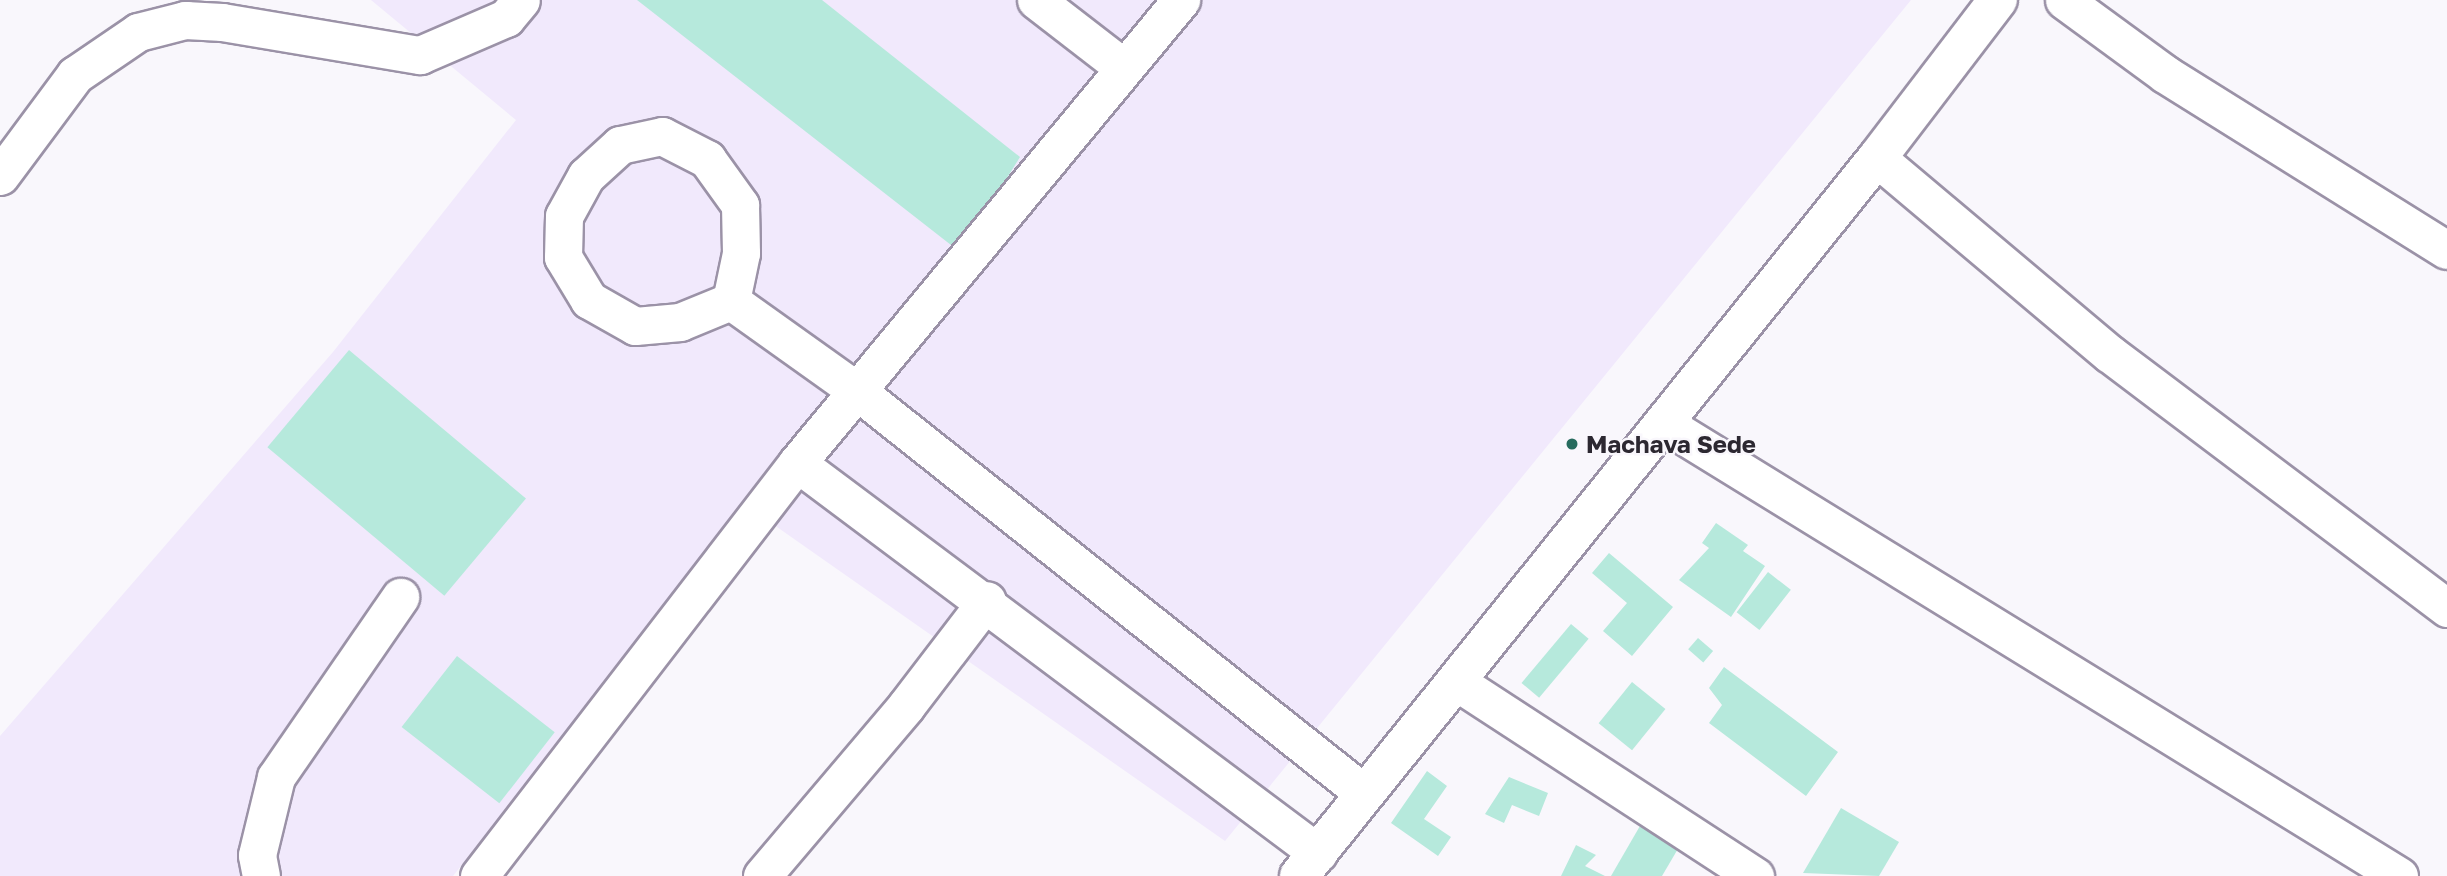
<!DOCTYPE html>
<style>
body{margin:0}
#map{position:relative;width:2447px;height:876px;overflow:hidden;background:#f9f7fc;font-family:"Golos Text",sans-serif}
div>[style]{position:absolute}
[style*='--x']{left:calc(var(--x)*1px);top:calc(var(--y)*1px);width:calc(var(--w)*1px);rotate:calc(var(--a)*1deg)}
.built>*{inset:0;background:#f1e9fc}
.building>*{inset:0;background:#b6e9dc;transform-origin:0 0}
.roads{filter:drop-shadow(2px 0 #9b92a7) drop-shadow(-2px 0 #9b92a7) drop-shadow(0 2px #9b92a7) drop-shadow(0 -2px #9b92a7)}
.minor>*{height:37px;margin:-18.5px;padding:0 18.5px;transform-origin:18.5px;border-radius:18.5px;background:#fff}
.major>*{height:38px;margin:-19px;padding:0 19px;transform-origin:19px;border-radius:19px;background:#fff}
.dots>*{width:19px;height:19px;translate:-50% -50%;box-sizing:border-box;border:4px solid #f9f7fc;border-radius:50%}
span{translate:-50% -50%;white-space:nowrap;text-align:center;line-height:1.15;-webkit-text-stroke:5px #f9f7fc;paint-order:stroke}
.poi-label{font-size:24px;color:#2c2831;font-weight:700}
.left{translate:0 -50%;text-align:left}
</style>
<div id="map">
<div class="built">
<div style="clip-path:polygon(371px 0,1911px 0,1225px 841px,747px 506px,453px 876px,0 876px,0 736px,333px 352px,516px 120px)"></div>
</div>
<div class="building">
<div style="clip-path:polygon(637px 0,822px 0,1020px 157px,988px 208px,951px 245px)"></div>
<div style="left:349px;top:350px;width:231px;height:127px;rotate:40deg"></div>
<div style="clip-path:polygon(1716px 523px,1748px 545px,1743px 551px,1765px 566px,1731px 617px,1679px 580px,1709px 548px,1702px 543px)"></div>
<div style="clip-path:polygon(1609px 553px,1673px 607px,1632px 656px,1603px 631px,1627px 603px,1592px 573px)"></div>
<div style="left:1768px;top:572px;width:29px;height:51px;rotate:38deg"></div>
<div style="left:1571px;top:624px;width:23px;height:77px;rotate:40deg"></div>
<div style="left:1698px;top:638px;width:20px;height:15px;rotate:41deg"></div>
<div style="left:457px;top:656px;width:124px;height:90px;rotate:38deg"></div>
<div style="clip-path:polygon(1724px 667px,1838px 752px,1806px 796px,1709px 723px,1722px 705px,1709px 688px)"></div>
<div style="left:1632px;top:682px;width:43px;height:53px;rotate:39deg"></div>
<div style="clip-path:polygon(1427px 771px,1447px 786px,1424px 819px,1451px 837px,1438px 856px,1391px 823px)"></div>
<div style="clip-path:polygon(1509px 777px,1548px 793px,1539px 816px,1512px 805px,1504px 823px,1485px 814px)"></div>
<div style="clip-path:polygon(1841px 808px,1899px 842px,1879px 876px,1803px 873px)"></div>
<div style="clip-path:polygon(1644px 819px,1682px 842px,1662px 876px,1611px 876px)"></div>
<div style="clip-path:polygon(1576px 845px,1596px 855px,1585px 866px,1605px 876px,1561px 876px)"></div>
</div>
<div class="roads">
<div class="minor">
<div style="--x:1036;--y:0;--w:111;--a:37.7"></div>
<div style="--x:2064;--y:0;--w:125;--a:36.2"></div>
<div style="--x:2165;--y:74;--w:332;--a:32"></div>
<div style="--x:662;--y:136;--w:51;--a:27.1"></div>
<div style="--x:707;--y:159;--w:57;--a:54.3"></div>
<div style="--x:740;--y:205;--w:48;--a:88.8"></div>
<div style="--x:741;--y:253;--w:49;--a:101.8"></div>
<div style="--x:731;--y:301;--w:55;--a:157.6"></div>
<div style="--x:680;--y:322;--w:45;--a:174.9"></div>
<div style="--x:635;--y:326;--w:53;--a:-150.5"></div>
<div style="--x:589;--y:300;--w:50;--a:-121.2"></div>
<div style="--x:563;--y:257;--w:41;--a:-88.6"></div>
<div style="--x:564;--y:216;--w:46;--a:-61.2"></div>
<div style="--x:586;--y:176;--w:46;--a:-42.4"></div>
<div style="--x:620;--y:145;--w:43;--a:-12.1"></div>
<div style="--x:1877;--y:158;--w:304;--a:40.1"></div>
<div style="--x:2110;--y:354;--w:422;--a:37"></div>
<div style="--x:0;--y:176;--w:126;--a:-53.4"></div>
<div style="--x:75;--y:75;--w:76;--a:-34.3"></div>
<div style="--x:138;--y:32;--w:49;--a:-14.3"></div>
<div style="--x:185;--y:20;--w:37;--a:3"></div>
<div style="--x:222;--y:22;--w:201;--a:9.5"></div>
<div style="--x:420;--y:55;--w:94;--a:-23.3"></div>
<div style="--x:506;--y:18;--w:23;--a:-50"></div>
<div style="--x:731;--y:301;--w:155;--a:35.5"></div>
<div style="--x:857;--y:391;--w:648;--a:38.43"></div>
<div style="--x:1665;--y:424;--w:862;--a:31.62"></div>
<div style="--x:797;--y:463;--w:602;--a:-50.33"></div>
<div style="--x:1457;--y:682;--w:356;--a:33.1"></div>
<div style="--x:261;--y:876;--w:21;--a:-101"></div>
<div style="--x:257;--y:855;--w:80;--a:-76.3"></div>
<div style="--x:276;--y:777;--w:219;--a:-55.4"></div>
<div style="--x:479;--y:876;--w:521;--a:-52.4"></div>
<div style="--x:797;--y:463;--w:651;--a:36.82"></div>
<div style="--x:762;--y:876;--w:223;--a:-49.7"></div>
<div style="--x:906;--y:706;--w:133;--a:-52.6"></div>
</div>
<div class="major">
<div style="--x:1299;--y:876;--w:922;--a:-51.17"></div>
<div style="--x:1877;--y:158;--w:199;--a:-52.6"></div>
</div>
</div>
<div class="dots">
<div style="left:1572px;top:444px;background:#276b5e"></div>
</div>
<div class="poi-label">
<span class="left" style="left:1586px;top:444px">Machava Sede</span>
</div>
</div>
